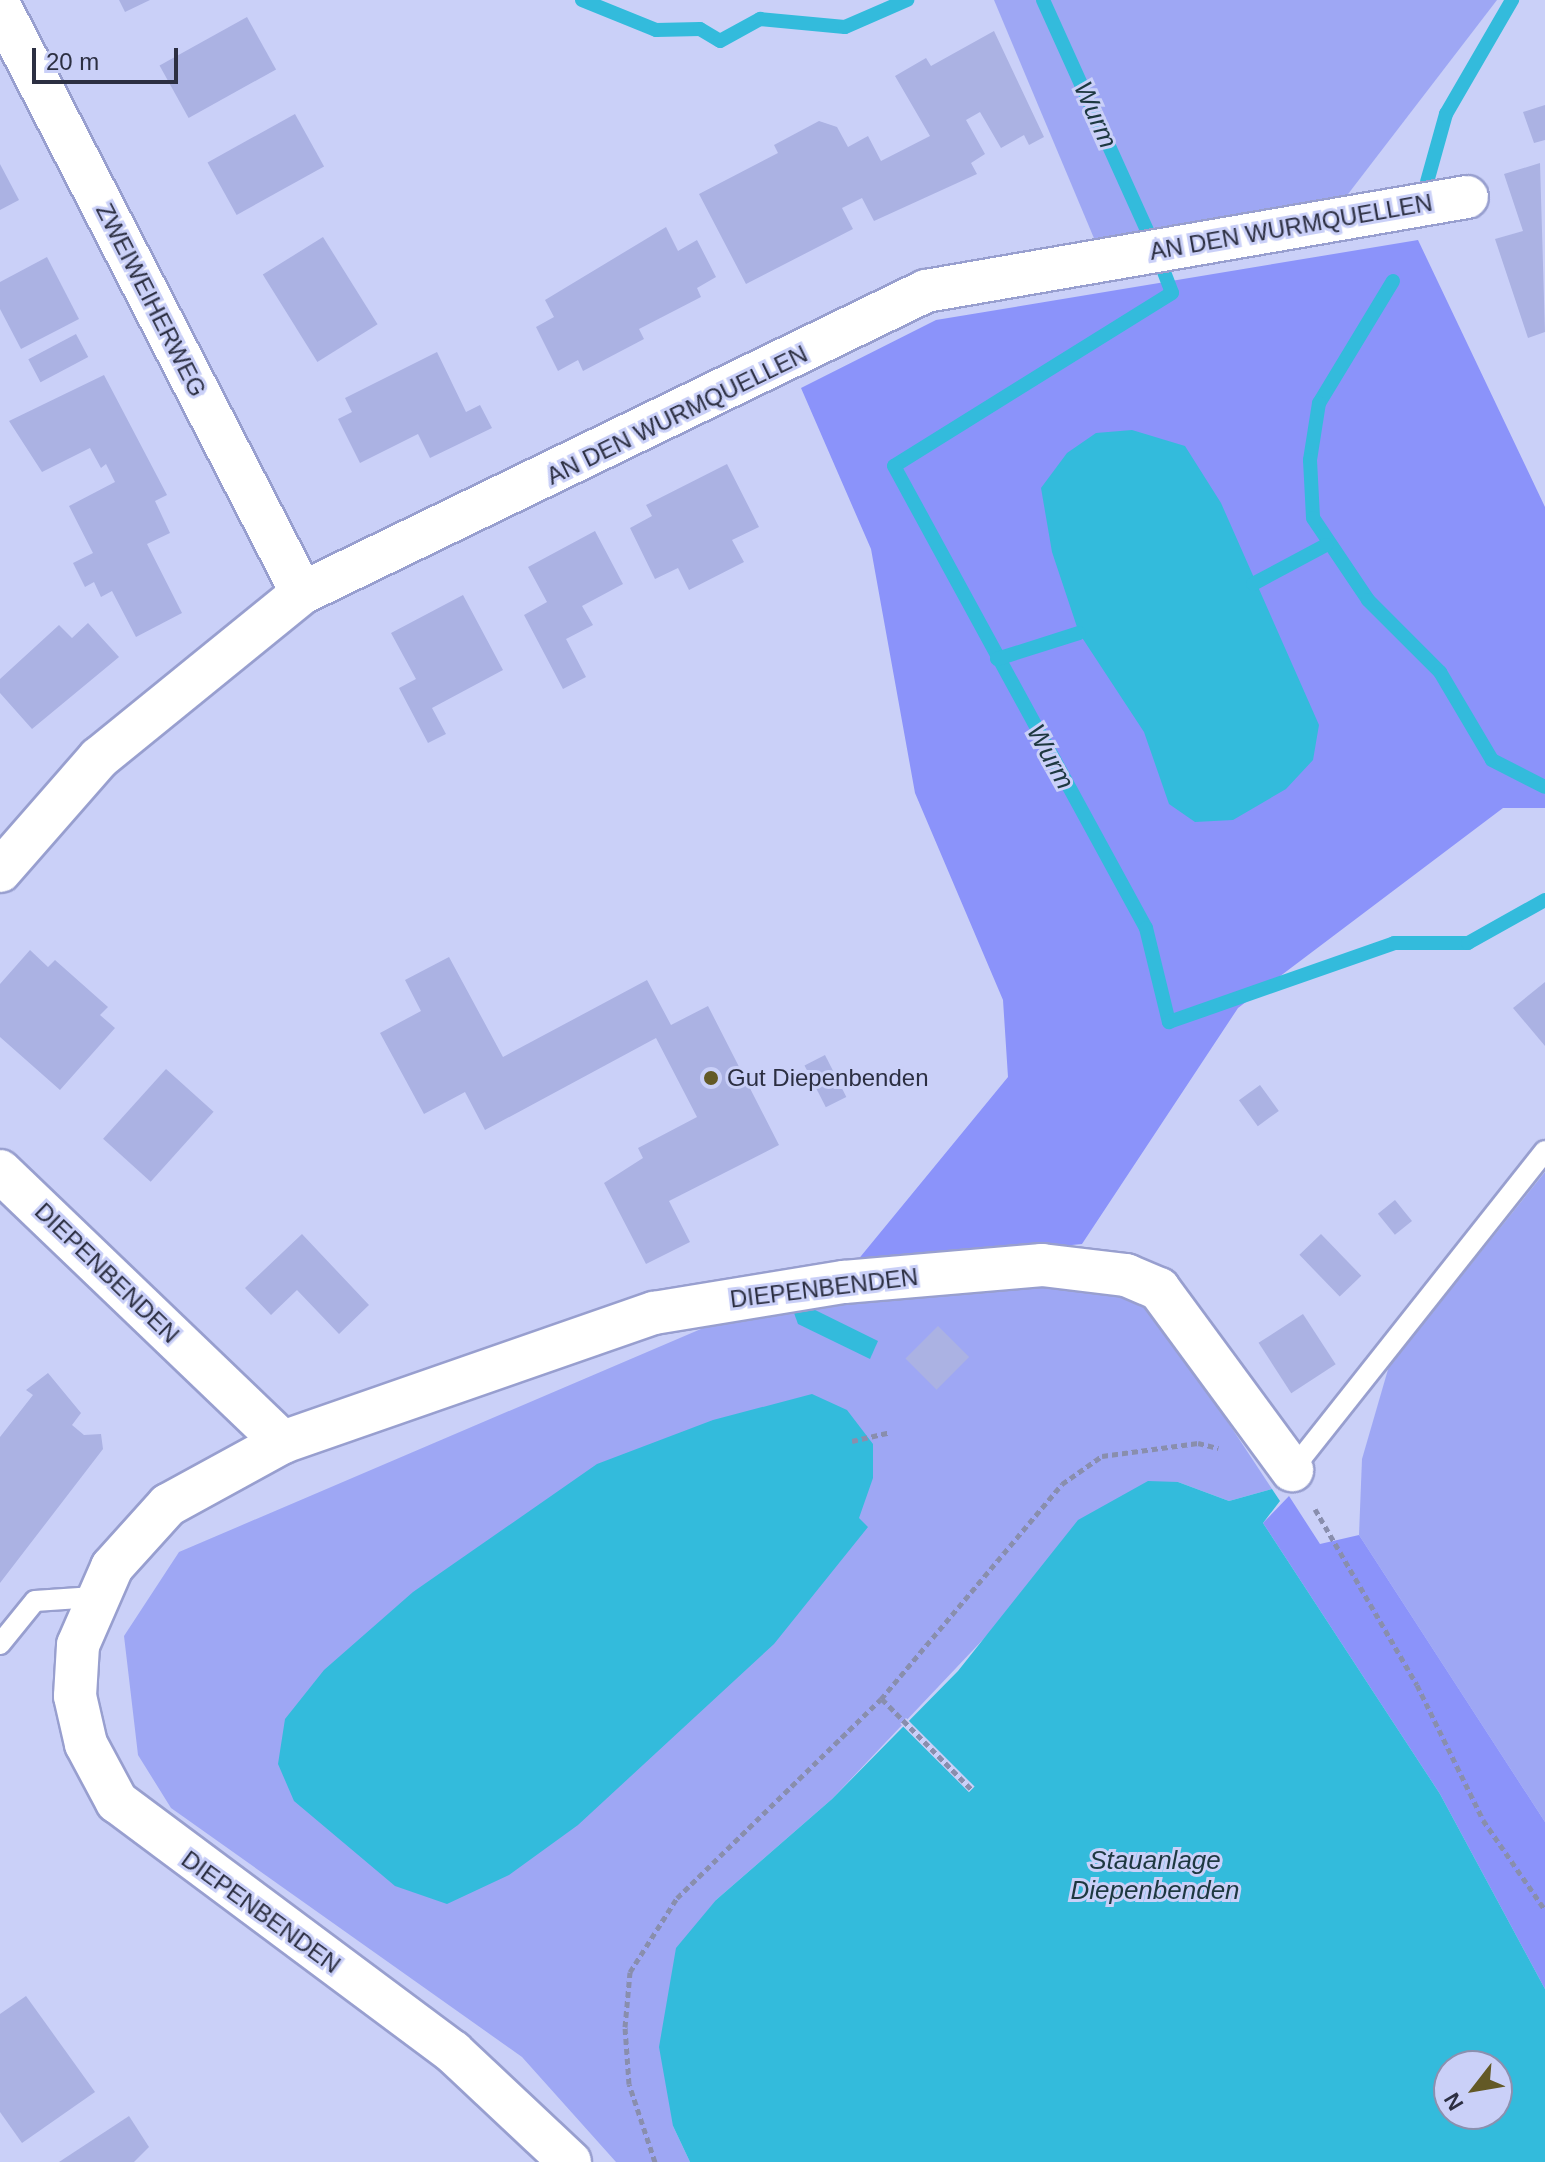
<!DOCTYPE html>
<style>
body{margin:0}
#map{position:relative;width:1545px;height:2162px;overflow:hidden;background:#cad0f8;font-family:Arial,sans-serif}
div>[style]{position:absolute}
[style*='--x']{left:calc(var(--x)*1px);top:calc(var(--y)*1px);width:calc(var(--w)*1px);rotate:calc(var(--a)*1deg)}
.green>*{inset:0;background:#9ea7f4}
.forest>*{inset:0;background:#8b93fa}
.water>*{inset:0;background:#33bbdc}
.pier>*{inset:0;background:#cad0f8;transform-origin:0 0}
.stream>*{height:14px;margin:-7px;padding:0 7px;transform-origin:7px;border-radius:7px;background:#33bbdc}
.building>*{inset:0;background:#abb2e3;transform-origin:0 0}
.path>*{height:5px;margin-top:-2.5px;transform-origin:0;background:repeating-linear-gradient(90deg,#898ead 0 6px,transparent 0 10px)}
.roads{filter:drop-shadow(2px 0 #989fcf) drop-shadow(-2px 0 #989fcf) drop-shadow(0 2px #989fcf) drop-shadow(0 -2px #989fcf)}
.lane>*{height:20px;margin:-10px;padding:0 10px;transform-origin:10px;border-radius:10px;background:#fff}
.street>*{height:42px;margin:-21px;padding:0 21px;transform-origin:21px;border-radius:21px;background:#fff}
.dots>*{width:22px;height:22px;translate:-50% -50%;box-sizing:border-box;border:4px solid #cad0f8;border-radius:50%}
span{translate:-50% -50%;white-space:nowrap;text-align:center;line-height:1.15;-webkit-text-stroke:6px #cad0f8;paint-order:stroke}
.street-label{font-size:24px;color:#2c2f42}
.poi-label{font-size:24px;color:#2c2f42}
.left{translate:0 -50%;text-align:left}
.water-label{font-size:26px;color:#1d3840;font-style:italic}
.north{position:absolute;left:1433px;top:2050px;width:80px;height:80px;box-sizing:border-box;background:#cad0f8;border:2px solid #8b90af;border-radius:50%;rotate:239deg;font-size:22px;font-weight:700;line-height:32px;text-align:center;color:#2c2f42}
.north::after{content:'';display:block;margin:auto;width:28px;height:36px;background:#635926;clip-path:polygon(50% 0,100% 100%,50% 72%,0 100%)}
.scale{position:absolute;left:32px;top:48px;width:146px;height:36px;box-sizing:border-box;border:4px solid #2c2f42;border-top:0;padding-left:10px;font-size:24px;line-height:28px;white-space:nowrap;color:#2c2f42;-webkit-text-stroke:6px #cad0f8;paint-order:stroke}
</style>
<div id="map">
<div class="green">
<div style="clip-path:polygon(994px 0,1497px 0,1345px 198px,1096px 243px)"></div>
<div style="clip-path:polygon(1545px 1172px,1545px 1822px,1359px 1535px,1362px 1459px,1389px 1366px)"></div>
<div style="clip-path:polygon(984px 1286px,1096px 1289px,1152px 1307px,1272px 1489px,1229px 1501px,1178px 1482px,1010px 1611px,832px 1799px,716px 1900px,673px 2126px,690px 2162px,616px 2162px,522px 2057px,171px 1808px,138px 1755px,124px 1636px,179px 1552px,736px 1314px)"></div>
</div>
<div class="forest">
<div style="clip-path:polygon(1418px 240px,1545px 507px,1545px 808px,1503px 808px,1238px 1008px,1082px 1244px,852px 1267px,1008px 1077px,1003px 1000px,915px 793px,871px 549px,801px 388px,936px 320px)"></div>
<div style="clip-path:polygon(1289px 1496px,1320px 1544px,1359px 1535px,1545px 1822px,1545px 1989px,1440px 1794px,1263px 1523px)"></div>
</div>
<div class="water">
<div style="clip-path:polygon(1132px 430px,1185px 446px,1221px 503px,1319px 725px,1313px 760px,1286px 789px,1233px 820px,1195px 822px,1169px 804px,1144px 732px,1079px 633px,1052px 552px,1041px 488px,1067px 453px,1096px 433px)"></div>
<div style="clip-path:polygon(807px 1306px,878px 1341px,870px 1359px,798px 1324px,794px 1313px)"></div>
<div style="clip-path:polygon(812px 1394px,847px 1410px,873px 1444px,873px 1478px,859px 1518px,868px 1527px,774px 1644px,578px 1825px,509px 1875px,447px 1904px,395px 1886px,294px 1801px,278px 1764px,285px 1719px,324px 1670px,413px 1592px,597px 1464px,713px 1420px)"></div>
<div style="clip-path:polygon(evenodd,1148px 1481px,1178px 1482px,1229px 1501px,1272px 1489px,1280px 1501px,1263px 1523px,1440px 1794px,1545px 1989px,1545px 2162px,690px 2162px,673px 2126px,659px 2047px,676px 1948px,716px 1900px,832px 1799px,958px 1671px,1078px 1520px,1148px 1481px,1449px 2066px,1497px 2066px,1497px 2114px,1449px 2114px,1449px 2066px)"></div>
</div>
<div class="pier">
<div style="left:906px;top:1718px;width:97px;height:8px;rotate:45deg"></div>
</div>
<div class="stream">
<div style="--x:582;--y:0;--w:80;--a:22.1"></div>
<div style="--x:656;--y:30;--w:44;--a:-1.3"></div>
<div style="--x:700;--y:29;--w:23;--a:31"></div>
<div style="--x:720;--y:41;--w:46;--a:-28.8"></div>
<div style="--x:760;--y:19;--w:85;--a:5.4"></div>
<div style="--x:845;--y:27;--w:68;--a:-23.5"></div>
<div style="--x:1043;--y:0;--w:252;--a:65.7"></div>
<div style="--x:1427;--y:182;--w:71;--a:-74.4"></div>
<div style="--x:1446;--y:114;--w:132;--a:-59.9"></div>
<div style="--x:1159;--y:259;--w:36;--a:69"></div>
<div style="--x:1172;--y:293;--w:327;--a:148.1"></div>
<div style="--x:894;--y:466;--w:526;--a:61.39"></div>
<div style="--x:1146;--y:928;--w:97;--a:76.3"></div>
<div style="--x:1169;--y:1022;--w:238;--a:-19.3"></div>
<div style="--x:1394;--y:943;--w:74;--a:0"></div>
<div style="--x:1468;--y:943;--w:88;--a:-29.2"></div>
<div style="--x:1393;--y:281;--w:143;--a:121.2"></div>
<div style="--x:1319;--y:403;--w:58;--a:99"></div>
<div style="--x:1310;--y:460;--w:58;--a:87"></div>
<div style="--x:1313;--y:518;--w:99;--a:56.1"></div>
<div style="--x:1368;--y:600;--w:102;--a:45"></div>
<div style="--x:1440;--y:672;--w:102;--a:59.4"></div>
<div style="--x:1492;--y:760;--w:59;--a:27"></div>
<div style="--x:1253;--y:584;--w:83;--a:-28.1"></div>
<div style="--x:997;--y:659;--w:86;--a:-17.6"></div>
</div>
<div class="building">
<div style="clip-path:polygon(119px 0,150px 0,125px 12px)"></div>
<div style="left:247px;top:17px;width:60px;height:100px;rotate:61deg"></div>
<div style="clip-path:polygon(994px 31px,1044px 137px,1029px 145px,1024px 135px,1001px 148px,980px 112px,966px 120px,985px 154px,971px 163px,977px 174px,874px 221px,862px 198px,842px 208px,853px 229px,746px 284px,699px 194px,778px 153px,774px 145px,819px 121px,837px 127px,848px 147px,868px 136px,881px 161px,930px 136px,895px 76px,926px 58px,931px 66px)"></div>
<div style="clip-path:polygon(1545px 105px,1545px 140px,1534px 143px,1523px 112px)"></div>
<div style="left:295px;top:114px;width:60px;height:100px;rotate:61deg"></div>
<div style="clip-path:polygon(1540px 163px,1545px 332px,1528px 338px,1495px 239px,1523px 231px,1504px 174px)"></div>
<div style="clip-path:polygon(0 164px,19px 200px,0 210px)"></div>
<div style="clip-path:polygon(666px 227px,678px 251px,697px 240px,716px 277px,697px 288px,701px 297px,639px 329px,644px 339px,583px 371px,578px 360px,558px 371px,536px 327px,554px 317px,545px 300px)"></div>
<div style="left:323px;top:237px;width:103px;height:71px;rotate:58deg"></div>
<div style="clip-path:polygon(47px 257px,79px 319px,21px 349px,0 309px,0 282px)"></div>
<div style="left:76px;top:334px;width:26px;height:54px;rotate:62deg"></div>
<div style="clip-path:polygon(437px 352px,466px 412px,480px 405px,492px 428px,430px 458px,418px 434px,360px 463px,338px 419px,352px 412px,345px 398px)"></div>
<div style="clip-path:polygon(104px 375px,167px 495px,155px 501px,170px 533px,147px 544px,182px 613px,136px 637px,112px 591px,101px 597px,94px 582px,85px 587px,73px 563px,93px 553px,69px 506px,115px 482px,106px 464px,101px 468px,90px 448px,42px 472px,9px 421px)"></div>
<div style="clip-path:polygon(727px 464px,759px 527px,732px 540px,744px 562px,689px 590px,678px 568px,655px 579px,630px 528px,652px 516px,646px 505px)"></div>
<div style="clip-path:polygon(595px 531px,623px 584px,582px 606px,593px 625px,566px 639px,586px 677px,563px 689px,524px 615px,547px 602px,528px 567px)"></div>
<div style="clip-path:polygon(463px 595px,503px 670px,432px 708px,446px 734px,428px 743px,399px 688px,416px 679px,391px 633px)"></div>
<div style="clip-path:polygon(88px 623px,119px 657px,32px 729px,0 693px,0 679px,59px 625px,72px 638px)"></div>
<div style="clip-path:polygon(30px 950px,48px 967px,55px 960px,108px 1007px,100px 1015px,115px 1028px,60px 1090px,0 1037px,0 984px)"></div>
<div style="clip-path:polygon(449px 957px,503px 1057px,647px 980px,671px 1025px,708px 1006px,779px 1145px,669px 1201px,690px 1242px,646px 1264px,604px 1183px,643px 1158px,638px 1148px,697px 1117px,656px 1038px,485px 1130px,465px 1092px,424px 1114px,380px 1033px,421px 1011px,405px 980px)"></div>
<div style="clip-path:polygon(1545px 982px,1545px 1046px,1513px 1008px)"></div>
<div style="left:825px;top:1055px;width:47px;height:23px;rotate:63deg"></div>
<div style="left:166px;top:1069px;width:64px;height:94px;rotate:42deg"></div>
<div style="left:1260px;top:1085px;width:32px;height:26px;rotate:54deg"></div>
<div style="left:1395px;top:1200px;width:27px;height:22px;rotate:51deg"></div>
<div style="clip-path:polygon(302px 1234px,369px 1305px,339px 1334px,297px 1290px,271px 1315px,245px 1288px)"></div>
<div style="left:1321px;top:1234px;width:58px;height:30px;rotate:46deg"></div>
<div style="left:1303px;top:1314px;width:60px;height:53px;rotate:57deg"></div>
<div style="left:938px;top:1326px;width:44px;height:46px;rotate:45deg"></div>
<div style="clip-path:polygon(48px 1373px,81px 1413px,72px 1425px,84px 1435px,101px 1434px,103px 1449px,0 1583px,0 1437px,33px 1395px,26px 1390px)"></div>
<div style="clip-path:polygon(26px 1996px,95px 2092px,22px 2143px,0 2112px,0 2014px)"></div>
<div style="clip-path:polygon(129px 2116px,149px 2147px,134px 2162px,59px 2162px)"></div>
</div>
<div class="path">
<div style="--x:852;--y:1441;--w:39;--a:-13"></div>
<div style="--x:1315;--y:1509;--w:203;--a:59.9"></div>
<div style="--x:1417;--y:1685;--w:150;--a:63.9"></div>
<div style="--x:1483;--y:1820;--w:109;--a:55.4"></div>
<div style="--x:882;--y:1699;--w:127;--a:45.3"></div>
<div style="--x:655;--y:2162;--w:82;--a:-108.4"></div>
<div style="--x:629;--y:2084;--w:57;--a:-94"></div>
<div style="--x:625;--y:2027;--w:55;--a:-84.8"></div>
<div style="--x:630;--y:1972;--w:88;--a:-57.6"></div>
<div style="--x:677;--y:1898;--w:285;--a:-44.3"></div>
<div style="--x:881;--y:1699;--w:281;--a:-49.9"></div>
<div style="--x:1062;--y:1484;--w:49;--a:-35"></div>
<div style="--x:1102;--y:1456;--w:97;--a:-7.7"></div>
<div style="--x:1198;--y:1443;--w:21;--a:14"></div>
</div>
<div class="roads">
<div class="lane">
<div style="--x:1292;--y:1470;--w:407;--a:-51.6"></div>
<div style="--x:0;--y:1644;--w:55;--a:-50.9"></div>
<div style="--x:35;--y:1601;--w:59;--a:-3.9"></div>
</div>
<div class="street">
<div style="--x:0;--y:7;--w:659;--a:62.74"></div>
<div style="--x:0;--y:871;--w:150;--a:-48.8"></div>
<div style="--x:99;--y:758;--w:262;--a:-39.1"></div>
<div style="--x:302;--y:593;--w:693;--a:-25.83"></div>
<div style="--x:926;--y:291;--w:549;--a:-9.86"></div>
<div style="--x:0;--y:1171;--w:392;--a:43.8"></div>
<div style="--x:570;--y:2162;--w:161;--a:-136.8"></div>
<div style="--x:453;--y:2052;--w:419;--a:-143.3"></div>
<div style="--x:117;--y:1802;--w:66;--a:-118.1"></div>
<div style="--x:86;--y:1744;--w:49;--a:-102.9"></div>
<div style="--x:75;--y:1696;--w:51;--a:-86.6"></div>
<div style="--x:78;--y:1645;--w:85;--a:-66.4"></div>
<div style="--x:112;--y:1567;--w:84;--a:-47.9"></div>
<div style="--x:168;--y:1505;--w:131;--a:-28.7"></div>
<div style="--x:283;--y:1442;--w:393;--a:-19.2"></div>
<div style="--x:654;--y:1313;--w:193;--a:-9.3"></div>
<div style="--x:844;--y:1282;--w:199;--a:-4.9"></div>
<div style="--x:1042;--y:1265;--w:85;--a:6.8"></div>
<div style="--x:1126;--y:1275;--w:36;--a:23"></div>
<div style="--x:1159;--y:1289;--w:225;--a:53.7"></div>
</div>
</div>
<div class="dots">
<div style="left:711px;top:1078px;background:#635926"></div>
</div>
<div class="street-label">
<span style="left:1291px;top:227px;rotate:-10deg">AN DEN WURMQUELLEN</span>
<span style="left:151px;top:300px;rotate:63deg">ZWEIWEIHERWEG</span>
<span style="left:677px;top:415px;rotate:-26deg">AN DEN WURMQUELLEN</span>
<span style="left:107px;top:1273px;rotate:44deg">DIEPENBENDEN</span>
<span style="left:824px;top:1288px;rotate:-7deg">DIEPENBENDEN</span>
<span style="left:261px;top:1912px;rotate:36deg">DIEPENBENDEN</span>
</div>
<div class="poi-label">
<span class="left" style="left:727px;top:1078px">Gut Diepenbenden</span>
</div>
<div class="water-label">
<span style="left:1095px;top:115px;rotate:66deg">Wurm</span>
<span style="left:1050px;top:757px;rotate:61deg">Wurm</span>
<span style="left:1155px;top:1876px">Stauanlage<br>Diepenbenden</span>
</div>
<div class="north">N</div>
<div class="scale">20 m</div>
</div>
